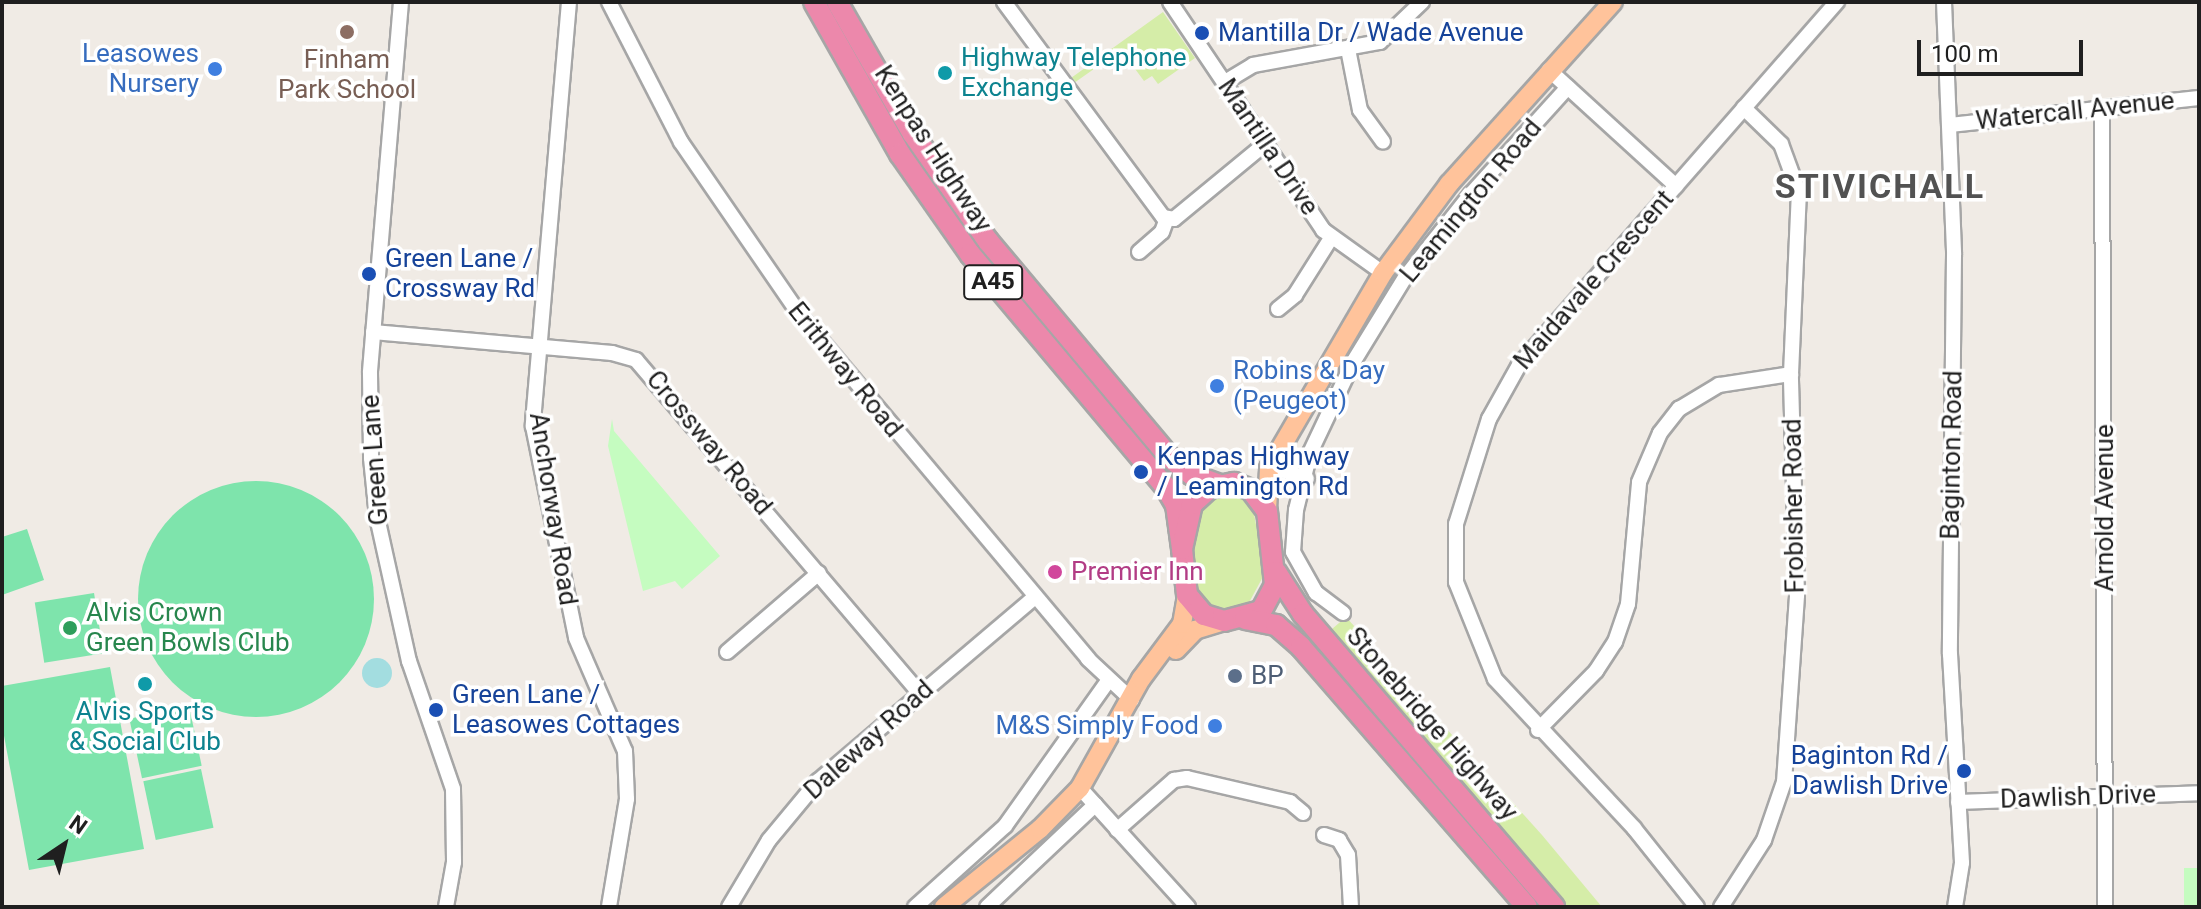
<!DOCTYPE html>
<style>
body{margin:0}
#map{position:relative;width:2201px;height:909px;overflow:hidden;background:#f0ebe5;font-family:Roboto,sans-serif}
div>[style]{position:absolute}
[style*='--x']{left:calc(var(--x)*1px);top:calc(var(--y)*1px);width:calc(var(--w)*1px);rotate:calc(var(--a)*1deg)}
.grass>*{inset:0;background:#d5eda8}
.park>*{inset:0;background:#c5fcc0;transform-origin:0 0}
.pitch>*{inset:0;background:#7ee4ac;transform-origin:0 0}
.round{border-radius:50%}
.water>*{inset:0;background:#a3dde0}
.roads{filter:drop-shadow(2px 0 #a6a6a6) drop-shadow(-2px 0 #a6a6a6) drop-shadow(0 2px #a6a6a6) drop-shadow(0 -2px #a6a6a6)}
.minor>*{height:14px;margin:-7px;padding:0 7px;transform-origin:7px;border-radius:7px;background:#fff}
.major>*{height:18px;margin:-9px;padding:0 9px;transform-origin:9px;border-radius:9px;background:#ffc39b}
.highway>*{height:20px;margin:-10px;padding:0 10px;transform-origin:10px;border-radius:10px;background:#ec88ab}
.dots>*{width:22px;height:22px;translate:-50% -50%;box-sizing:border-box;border:4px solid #fff;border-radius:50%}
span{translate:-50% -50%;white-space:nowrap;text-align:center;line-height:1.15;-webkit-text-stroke:7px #fff;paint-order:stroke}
.shield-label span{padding:2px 6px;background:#fff;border:2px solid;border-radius:6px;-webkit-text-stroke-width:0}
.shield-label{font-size:24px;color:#1f1f1f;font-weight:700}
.transit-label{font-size:26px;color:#164399}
.left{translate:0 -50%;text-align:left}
.right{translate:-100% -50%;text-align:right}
.shop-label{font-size:26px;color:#366cbe}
.culture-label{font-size:26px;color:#0d838f}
.education-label{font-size:26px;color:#785e54}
.street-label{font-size:26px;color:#1f1f1f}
.hotel-label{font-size:26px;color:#b23c85}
.leisure-label{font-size:26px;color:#27864d}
.service-label{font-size:26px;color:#4e5e75}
.district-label{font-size:34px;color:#525252;font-weight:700;letter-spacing:2px}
.frame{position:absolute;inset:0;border:4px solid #1f1f1f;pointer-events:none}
.north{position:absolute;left:24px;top:805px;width:80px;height:80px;-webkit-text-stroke:6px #fff;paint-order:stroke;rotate:35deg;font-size:22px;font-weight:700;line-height:32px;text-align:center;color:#1f1f1f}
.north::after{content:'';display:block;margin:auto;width:28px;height:36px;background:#1f1f1f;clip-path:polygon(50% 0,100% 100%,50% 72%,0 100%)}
.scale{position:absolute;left:1917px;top:40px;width:166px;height:36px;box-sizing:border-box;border:4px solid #1f1f1f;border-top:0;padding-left:10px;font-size:24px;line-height:28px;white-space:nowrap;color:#1f1f1f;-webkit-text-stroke:6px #fff;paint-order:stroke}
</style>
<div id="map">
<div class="grass">
<div style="clip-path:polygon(1163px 12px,1195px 58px,1158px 84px,1152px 76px,1144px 81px,1121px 50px,1074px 83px,1071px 78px)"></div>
<div style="clip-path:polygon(1229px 493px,1241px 497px,1254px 514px,1265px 573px,1245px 610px,1227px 611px,1207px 604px,1198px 592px,1191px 535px,1195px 517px,1207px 502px)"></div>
<div style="clip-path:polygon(1346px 617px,1542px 835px,1602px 907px,1568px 907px,1332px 629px)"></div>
</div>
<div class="park">
<div style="clip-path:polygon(612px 419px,614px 431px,720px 556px,682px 589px,675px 581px,643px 591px,608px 446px)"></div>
<div style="left:2184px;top:868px;width:15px;height:39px"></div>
</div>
<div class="pitch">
<div class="round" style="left:138px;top:481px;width:236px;height:236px"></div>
<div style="clip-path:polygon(27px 529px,44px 580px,2px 595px,2px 537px)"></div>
<div style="left:94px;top:593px;width:61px;height:60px;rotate:81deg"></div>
<div style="clip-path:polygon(110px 667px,144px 849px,29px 870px,2px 725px,2px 686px)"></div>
<div style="left:189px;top:706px;width:61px;height:61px;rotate:78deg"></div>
<div style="left:201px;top:769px;width:60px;height:59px;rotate:78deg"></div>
</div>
<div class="water">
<div class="round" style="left:362px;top:658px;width:30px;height:30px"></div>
</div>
<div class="roads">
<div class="minor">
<div style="--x:401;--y:2;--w:372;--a:94.8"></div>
<div style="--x:370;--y:373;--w:85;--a:89.3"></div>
<div style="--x:371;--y:458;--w:59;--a:84.2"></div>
<div style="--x:377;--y:517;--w:148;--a:77.5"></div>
<div style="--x:409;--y:661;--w:135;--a:71"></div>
<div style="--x:453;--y:789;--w:73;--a:89.2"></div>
<div style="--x:454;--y:862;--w:46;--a:100.1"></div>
<div style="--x:569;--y:2;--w:426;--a:94.9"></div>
<div style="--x:533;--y:426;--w:216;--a:78.5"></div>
<div style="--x:576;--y:638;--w:123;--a:66.6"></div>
<div style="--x:625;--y:751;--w:48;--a:87.6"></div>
<div style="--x:627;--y:799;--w:109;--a:99.5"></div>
<div style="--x:609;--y:2;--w:157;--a:62.8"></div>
<div style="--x:681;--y:142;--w:209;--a:55.5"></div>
<div style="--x:799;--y:314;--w:450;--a:50"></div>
<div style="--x:1088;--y:659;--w:60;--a:43"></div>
<div style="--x:1004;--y:2;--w:267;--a:53.5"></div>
<div style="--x:1163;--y:217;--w:11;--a:10"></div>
<div style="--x:1174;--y:219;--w:118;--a:-39.5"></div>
<div style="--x:1170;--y:2;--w:275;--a:56.1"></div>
<div style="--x:1323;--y:230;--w:74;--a:35.6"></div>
<div style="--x:1944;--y:2;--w:253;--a:87.7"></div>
<div style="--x:1954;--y:255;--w:399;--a:90.6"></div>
<div style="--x:1950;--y:654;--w:209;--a:86.7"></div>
<div style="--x:1962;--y:863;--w:45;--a:99"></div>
<div style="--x:1348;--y:49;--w:62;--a:78.9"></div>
<div style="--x:1360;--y:110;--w:39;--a:54"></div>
<div style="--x:1549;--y:70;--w:172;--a:42.4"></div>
<div style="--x:1225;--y:82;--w:33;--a:-31"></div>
<div style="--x:1253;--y:65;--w:129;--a:-10.3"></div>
<div style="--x:1380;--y:42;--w:58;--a:-43.6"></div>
<div style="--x:2102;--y:109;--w:798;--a:89.78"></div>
<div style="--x:1950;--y:125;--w:250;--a:-6.2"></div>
<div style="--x:1139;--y:252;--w:30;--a:-41"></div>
<div style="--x:1162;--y:232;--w:15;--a:-70"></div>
<div style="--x:1278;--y:309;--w:22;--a:-39"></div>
<div style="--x:1295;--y:295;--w:67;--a:-57.7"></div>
<div style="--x:373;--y:332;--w:240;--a:5"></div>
<div style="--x:612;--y:353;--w:25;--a:16"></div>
<div style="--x:636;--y:360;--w:438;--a:49.6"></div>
<div style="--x:1270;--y:466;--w:39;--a:19"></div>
<div style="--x:1343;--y:613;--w:34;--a:-143"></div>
<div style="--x:1316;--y:593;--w:47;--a:-119.3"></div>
<div style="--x:1293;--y:552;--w:42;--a:-85.9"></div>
<div style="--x:1296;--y:510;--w:59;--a:-76.2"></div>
<div style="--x:1310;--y:453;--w:98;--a:-64.7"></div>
<div style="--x:1352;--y:364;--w:103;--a:-58.5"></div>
<div style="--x:1406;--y:276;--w:105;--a:-51.6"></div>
<div style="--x:1471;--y:194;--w:144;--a:-47.8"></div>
<div style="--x:727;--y:652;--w:121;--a:-40.7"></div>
<div style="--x:1538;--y:730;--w:83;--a:-45.5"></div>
<div style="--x:1596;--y:671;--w:35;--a:-57"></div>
<div style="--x:1615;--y:642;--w:40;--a:-71.1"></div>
<div style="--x:1628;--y:604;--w:122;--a:-84.8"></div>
<div style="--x:1639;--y:482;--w:53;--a:-66.8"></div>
<div style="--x:1660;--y:433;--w:31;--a:-52"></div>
<div style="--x:1679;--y:409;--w:47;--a:-31"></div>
<div style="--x:1719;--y:385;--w:73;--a:-8.7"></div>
<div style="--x:1080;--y:788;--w:161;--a:47.8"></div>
<div style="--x:1958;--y:802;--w:241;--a:-2.1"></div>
<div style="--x:1117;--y:830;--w:76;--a:-41.3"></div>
<div style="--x:1174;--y:780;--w:13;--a:-9"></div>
<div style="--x:1187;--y:778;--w:106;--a:13.1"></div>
<div style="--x:1290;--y:802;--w:17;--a:40"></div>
<div style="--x:1324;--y:835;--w:16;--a:18"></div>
<div style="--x:1339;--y:840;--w:17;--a:59"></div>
<div style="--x:1348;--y:855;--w:52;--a:86.7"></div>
<div style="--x:729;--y:907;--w:78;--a:-59.2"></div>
<div style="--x:769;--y:840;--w:77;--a:-50.3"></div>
<div style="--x:818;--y:781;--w:285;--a:-40.3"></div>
<div style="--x:915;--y:907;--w:121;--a:-42"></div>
<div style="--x:1005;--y:826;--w:178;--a:-54.6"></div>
<div style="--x:987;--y:907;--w:149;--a:-43.4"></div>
<div style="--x:1697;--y:907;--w:101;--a:-128.6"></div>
<div style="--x:1634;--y:828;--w:204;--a:-133"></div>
<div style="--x:1495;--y:679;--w:105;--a:-111.9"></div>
<div style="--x:1456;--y:582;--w:58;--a:-90"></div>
<div style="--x:1456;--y:524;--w:110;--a:-72.6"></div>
<div style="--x:1489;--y:419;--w:62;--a:-60.9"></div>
<div style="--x:1519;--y:365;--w:483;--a:-48.8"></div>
<div style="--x:1721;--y:907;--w:80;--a:-57.3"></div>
<div style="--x:1764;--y:840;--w:61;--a:-71"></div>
<div style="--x:1784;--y:782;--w:187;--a:-86"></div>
<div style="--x:1797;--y:595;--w:221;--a:-91.6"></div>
<div style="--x:1791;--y:374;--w:181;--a:-87.5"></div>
<div style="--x:1799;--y:193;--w:52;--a:-110.2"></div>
<div style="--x:1781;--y:144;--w:52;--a:-135.8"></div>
</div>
<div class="major">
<div style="--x:1267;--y:511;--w:43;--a:-87.3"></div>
<div style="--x:1269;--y:468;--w:226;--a:-59.7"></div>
<div style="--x:1383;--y:273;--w:111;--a:-53.4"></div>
<div style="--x:1449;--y:184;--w:245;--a:-48"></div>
<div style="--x:1176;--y:650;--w:28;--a:-46"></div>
<div style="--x:1195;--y:630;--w:30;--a:-17"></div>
<div style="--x:944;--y:907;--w:124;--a:-39.1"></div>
<div style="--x:1040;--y:829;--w:57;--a:-45.7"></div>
<div style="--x:1080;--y:788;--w:125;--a:-60.8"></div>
<div style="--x:1141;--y:679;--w:69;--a:-53.3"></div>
<div style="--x:1182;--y:624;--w:29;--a:-80"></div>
</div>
<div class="highway">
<div style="--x:814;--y:2;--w:175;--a:60.5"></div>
<div style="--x:900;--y:154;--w:122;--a:55"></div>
<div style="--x:970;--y:254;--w:303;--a:50"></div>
<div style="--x:1165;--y:486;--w:22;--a:60"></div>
<div style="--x:1176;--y:505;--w:44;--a:82.2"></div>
<div style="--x:837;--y:2;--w:152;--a:60.1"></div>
<div style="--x:913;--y:134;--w:131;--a:55"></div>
<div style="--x:988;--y:241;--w:282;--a:50"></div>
<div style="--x:1169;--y:457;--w:29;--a:38"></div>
<div style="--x:1192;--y:475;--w:30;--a:20"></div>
<div style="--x:1234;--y:483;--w:18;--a:22"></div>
<div style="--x:1251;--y:490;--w:26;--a:53"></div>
<div style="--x:1267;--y:511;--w:74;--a:83.8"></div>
<div style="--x:1275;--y:585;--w:30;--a:118"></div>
<div style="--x:1261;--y:611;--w:38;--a:165"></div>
<div style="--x:1224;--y:621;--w:21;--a:-163"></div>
<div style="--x:1204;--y:615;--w:26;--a:-130"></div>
<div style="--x:1187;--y:595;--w:46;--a:-96.2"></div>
<div style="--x:1182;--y:549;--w:46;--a:-77.5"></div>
<div style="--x:1192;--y:504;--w:24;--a:-42"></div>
<div style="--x:1210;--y:488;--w:25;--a:-12"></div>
<div style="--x:1276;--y:572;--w:50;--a:57.3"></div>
<div style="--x:1303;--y:614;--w:386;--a:49.4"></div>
<div style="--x:1245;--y:619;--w:32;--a:11"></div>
<div style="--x:1276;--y:625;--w:33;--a:41"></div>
<div style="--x:1301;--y:647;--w:344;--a:49"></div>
</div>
</div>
<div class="dots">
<div style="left:347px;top:32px;background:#8d6e63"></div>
<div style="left:1202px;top:33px;background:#1a4fb4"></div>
<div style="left:215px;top:69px;background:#3f7fe0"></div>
<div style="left:945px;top:73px;background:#0f9aa8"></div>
<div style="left:369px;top:274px;background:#1a4fb4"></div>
<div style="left:1217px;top:386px;background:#3f7fe0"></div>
<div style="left:1141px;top:472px;background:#1a4fb4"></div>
<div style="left:1055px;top:572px;background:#d1479c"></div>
<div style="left:70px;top:628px;background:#2e9e5b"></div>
<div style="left:1235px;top:676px;background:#5c6f8a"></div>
<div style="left:145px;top:684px;background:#0f9aa8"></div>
<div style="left:436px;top:710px;background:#1a4fb4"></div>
<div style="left:1215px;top:726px;background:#3f7fe0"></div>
<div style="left:1964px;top:771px;background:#1a4fb4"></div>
</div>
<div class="shield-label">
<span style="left:993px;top:282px">A45</span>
</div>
<div class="transit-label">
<span class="left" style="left:1218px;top:33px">Mantilla Dr / Wade Avenue</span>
<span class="left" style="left:385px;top:274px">Green Lane /<br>Crossway Rd</span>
<span class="left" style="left:1157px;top:472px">Kenpas Highway<br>/ Leamington Rd</span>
<span class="left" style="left:452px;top:710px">Green Lane /<br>Leasowes Cottages</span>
<span class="right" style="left:1948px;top:771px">Baginton Rd /<br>Dawlish Drive</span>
</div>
<div class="shop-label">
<span class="right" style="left:199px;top:69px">Leasowes<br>Nursery</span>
<span class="left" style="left:1233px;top:386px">Robins &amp; Day<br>(Peugeot)</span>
<span class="right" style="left:1199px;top:726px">M&amp;S Simply Food</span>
</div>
<div class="culture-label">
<span class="left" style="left:961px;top:73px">Highway Telephone<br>Exchange</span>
<span style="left:145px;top:727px">Alvis Sports<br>&amp; Social Club</span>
</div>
<div class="education-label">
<span style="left:347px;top:75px">Finham<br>Park School</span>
</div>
<div class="street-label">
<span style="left:2075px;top:111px;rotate:-6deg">Watercall Avenue</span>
<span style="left:1268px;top:147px;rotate:56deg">Mantilla Drive</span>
<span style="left:933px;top:149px;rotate:57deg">Kenpas Highway</span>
<span style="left:1471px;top:201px;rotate:-50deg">Leamington Road</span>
<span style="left:1594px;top:280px;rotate:-49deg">Maidavale Crescent</span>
<span style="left:845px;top:370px;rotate:51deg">Erithway Road</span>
<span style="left:709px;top:443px;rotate:50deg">Crossway Road</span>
<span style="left:1952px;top:455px;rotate:-89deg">Baginton Road</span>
<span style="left:375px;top:460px;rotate:-94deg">Green Lane</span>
<span style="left:1794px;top:506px;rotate:-91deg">Frobisher Road</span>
<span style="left:2105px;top:508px;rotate:-90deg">Arnold Avenue</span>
<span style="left:553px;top:509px;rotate:81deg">Anchorway Road</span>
<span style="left:1432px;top:724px;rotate:49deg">Stonebridge Highway</span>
<span style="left:869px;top:740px;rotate:-42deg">Daleway Road</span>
<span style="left:2078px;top:797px;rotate:-2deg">Dawlish Drive</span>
</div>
<div class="hotel-label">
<span class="left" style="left:1071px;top:572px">Premier Inn</span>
</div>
<div class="leisure-label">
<span class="left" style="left:86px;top:628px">Alvis Crown<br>Green Bowls Club</span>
</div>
<div class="service-label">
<span class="left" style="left:1251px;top:676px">BP</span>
</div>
<div class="district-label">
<span style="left:1880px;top:187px">STIVICHALL</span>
</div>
<div class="frame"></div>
<div class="north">N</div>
<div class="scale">100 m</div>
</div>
